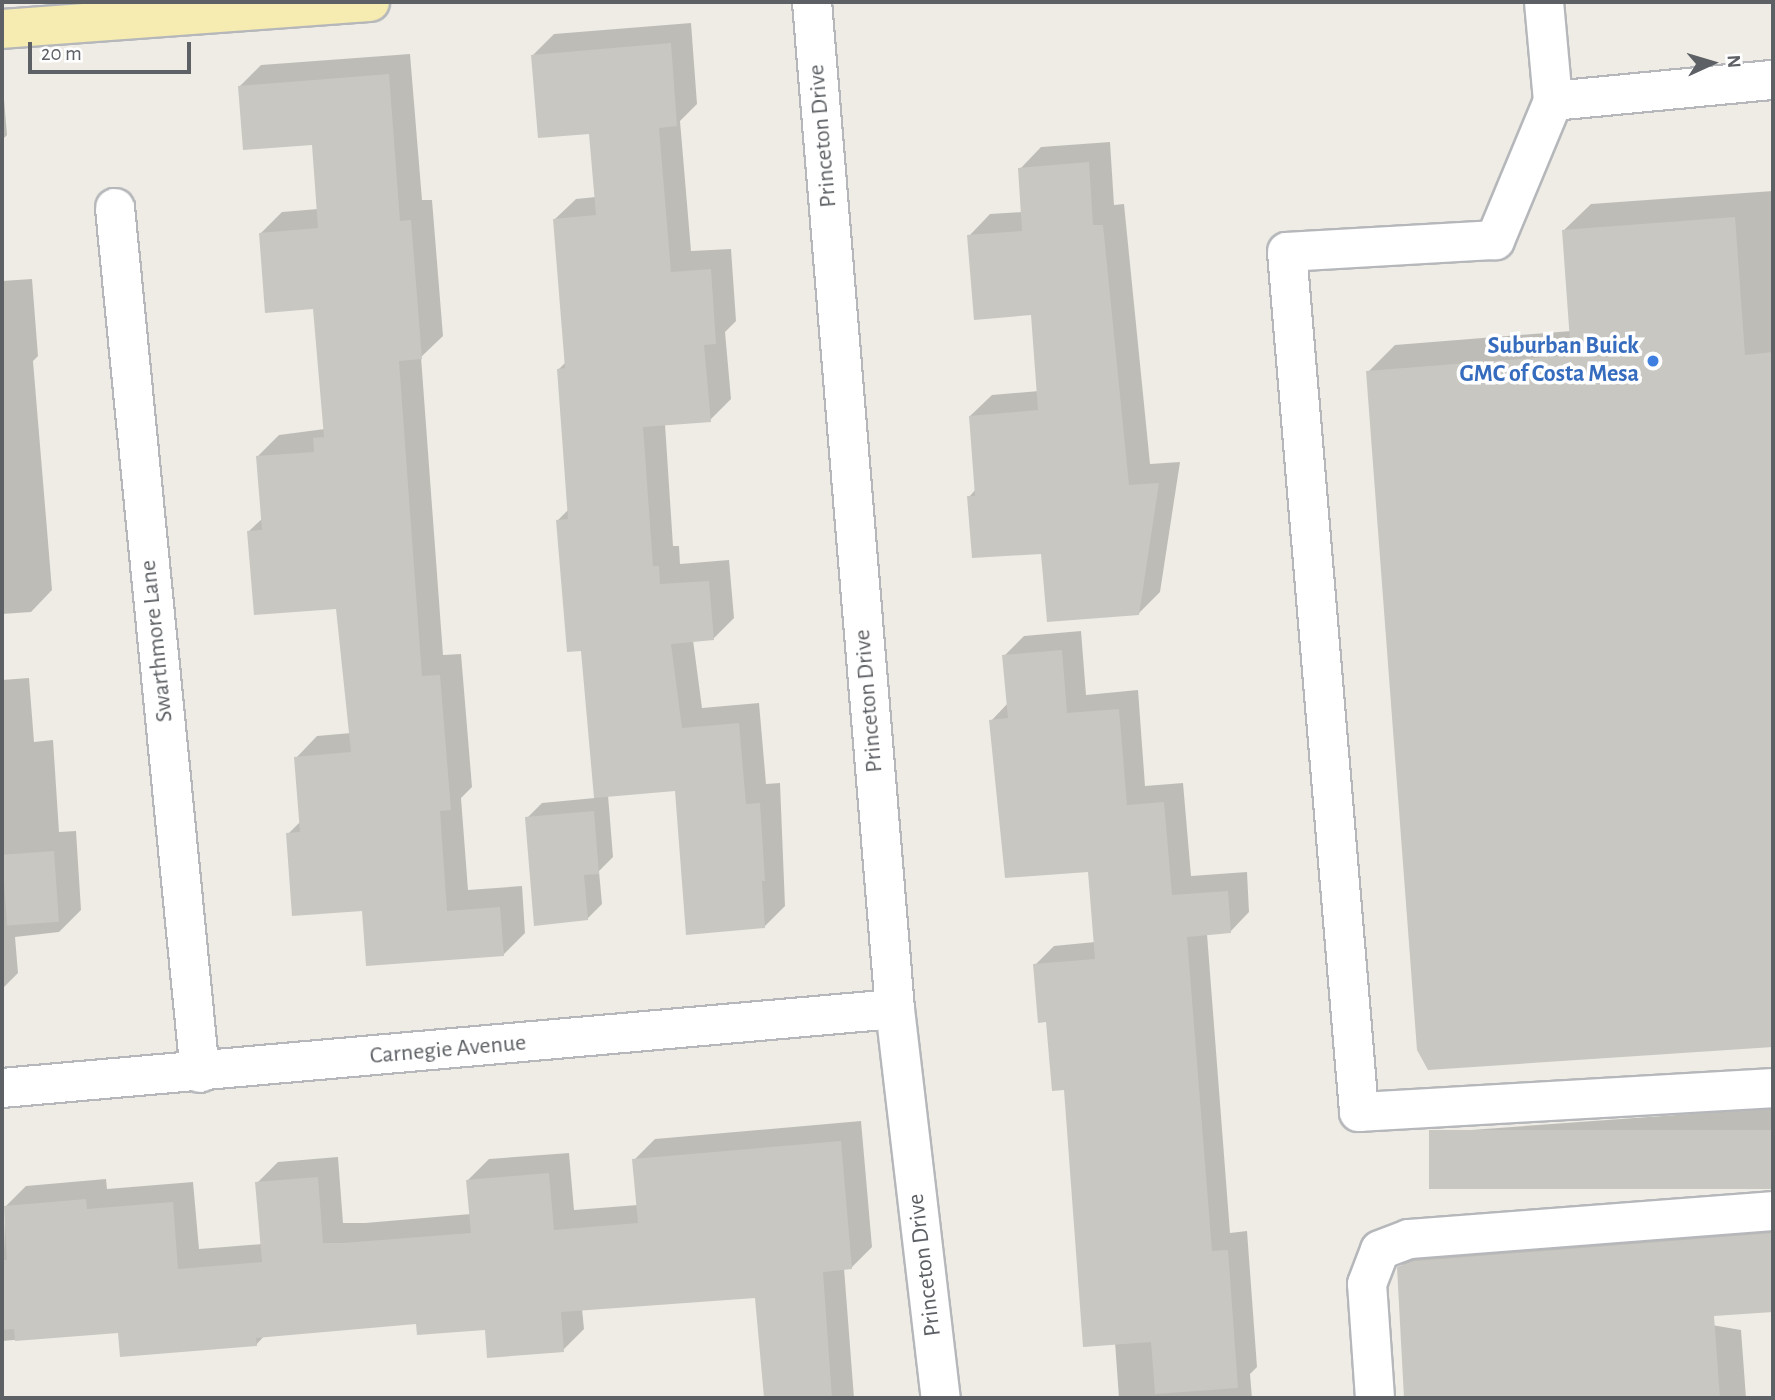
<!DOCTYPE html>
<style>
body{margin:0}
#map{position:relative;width:1775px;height:1400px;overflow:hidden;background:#eeece5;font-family:"Alegreya Sans",sans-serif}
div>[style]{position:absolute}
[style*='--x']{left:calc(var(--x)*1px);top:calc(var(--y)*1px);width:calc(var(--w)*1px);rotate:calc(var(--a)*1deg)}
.shadow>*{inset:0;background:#0003}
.building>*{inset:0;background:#c9c7c2;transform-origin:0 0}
.roads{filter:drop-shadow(2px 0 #b5b7ba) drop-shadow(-2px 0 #b5b7ba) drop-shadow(0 2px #b5b7ba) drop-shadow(0 -2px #b5b7ba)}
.minor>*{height:38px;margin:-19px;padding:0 19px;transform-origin:19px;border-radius:19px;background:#fff}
.major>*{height:38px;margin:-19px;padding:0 19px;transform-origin:19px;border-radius:19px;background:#f6ecb2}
.dots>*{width:19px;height:19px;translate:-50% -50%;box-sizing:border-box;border:4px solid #fff;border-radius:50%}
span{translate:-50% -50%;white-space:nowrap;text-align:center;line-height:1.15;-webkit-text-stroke:7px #fff;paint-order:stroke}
.street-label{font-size:24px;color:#5d6064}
.shop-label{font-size:24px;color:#366cbe;font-weight:700}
.right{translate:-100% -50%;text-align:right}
.frame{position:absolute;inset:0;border:4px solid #5d6064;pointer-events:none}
.north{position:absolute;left:1677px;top:28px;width:70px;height:70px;-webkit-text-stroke:5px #fff;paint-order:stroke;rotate:86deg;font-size:19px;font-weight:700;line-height:28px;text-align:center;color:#5d6064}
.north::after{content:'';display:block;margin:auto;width:24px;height:32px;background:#5d6064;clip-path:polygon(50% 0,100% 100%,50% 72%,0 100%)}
.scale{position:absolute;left:28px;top:42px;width:163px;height:32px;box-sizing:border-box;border:4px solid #5d6064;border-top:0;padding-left:9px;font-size:21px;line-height:24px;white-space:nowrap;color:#5d6064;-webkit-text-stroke:5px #fff;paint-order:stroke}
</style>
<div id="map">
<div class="shadow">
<div style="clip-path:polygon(691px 23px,697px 104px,680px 121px,691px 251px,731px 249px,736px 321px,725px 332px,731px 399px,710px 420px,665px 424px,673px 546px,679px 546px,680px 564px,729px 560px,734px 618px,713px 639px,693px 640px,702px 708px,759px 703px,766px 784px,780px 783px,785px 906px,764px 927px,677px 790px,608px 795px,613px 857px,599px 871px,602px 904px,587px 919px,527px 818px,542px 803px,595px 798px,583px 649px,558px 520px,569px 509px,558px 370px,566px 362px,555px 219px,576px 199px,596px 197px,590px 132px,533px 55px,554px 34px)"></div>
<div style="clip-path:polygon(410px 54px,422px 200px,432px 200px,443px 336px,421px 357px,443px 655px,461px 654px,472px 787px,461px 798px,468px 890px,522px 886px,525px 933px,503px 955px,364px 909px,288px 834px,301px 821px,296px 758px,317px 736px,351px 733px,338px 607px,249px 531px,263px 518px,257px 457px,279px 435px,325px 429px,314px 307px,261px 233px,282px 212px,318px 209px,314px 143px,240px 86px,261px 65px)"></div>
<div style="clip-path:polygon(2px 75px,7px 135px,2px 140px)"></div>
<div style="clip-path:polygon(1110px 142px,1114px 205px,1124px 204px,1150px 464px,1180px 462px,1160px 592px,1138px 614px,969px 497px,976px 489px,970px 416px,992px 395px,1039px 391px,1032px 313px,969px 236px,990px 214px,1023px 212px,1020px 169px,1041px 147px)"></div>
<div style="clip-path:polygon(1773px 191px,1773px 1044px,1429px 1068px,1368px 372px,1395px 345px,1571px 331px,1563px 231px,1591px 204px)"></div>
<div style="clip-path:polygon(32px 279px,38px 356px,33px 361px,52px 590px,31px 612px,2px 614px,2px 281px)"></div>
<div style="clip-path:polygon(1081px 631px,1086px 695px,1138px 690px,1145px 786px,1183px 783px,1191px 876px,1247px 872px,1249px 912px,1230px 932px,1207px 934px,1230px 1233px,1247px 1231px,1257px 1367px,1250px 1374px,1252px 1398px,1119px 1398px,1115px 1342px,1066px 1088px,1035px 965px,1054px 946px,1095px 942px,1089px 870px,991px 721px,1008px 703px,1004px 656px,1024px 636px)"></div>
<div style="clip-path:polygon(29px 678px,34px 742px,53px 740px,59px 832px,76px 831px,81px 910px,59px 932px,15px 937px,18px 973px,2px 989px,2px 680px)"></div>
<div style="clip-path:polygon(1773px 1108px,1773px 1188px,1432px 1156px,1457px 1131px)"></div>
<div style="clip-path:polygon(861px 1121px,872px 1247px,851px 1268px,844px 1268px,854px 1398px,766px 1398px,757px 1296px,582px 1309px,584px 1329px,563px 1350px,487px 1328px,418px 1322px,265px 1335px,256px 1345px,120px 1331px,2px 1341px,5px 1207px,26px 1186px,106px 1179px,107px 1189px,193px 1182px,199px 1249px,262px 1244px,257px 1183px,278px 1162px,338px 1157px,343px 1223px,365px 1223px,471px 1214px,468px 1180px,489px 1159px,569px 1153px,574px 1210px,638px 1205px,634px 1160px,655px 1139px)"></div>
<div style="clip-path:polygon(1773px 1211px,1773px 1310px,1671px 1318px,1741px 1330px,1746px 1398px,1408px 1398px,1399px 1268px,1424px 1243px)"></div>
</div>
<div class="building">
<div style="clip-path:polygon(671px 43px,677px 126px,659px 128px,671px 272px,711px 269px,716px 344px,704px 345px,711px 422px,643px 427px,653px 566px,659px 566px,660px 584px,709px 581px,714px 640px,671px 644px,682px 728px,739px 723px,746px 804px,760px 803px,765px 881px,762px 881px,765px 928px,686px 935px,675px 791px,594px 798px,581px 651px,567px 652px,556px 520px,568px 519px,557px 369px,565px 368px,553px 219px,596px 215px,589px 134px,538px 138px,531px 55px)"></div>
<div style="clip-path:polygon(389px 74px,400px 221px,411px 220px,422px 359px,399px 361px,422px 676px,440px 675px,451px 810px,440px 811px,447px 911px,500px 907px,504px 956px,366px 966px,362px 911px,292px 916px,286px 833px,300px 832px,294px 757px,351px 752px,336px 609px,254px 615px,247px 531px,262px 530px,256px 456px,314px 452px,313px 438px,324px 437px,313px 309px,265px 313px,259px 233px,318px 228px,312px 145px,243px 150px,238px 86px)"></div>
<div style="clip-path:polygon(1089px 162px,1093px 225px,1103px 225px,1129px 485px,1159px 483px,1139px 615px,1047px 622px,1041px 554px,972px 558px,967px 496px,975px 496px,969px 416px,1038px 410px,1031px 315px,974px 320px,967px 235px,1022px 231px,1018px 168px)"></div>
<div style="clip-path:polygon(1735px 217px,1745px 355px,1773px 352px,1773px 1047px,1428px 1070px,1417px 1050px,1366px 371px,1571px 355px,1562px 230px)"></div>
<div style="clip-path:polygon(1062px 650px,1067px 713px,1119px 709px,1127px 805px,1164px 802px,1172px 895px,1228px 891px,1231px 933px,1187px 937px,1212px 1251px,1228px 1250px,1238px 1388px,1155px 1394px,1151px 1342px,1083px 1347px,1064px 1090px,1052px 1091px,1046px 1022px,1038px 1023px,1033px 964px,1095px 959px,1088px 872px,1005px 878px,989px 720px,1008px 718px,1002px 655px)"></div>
<div style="clip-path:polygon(594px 811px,599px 874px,584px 875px,588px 920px,534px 926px,525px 817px)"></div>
<div style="left:54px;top:851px;width:71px;height:52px;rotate:86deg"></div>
<div style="left:1773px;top:1130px;width:59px;height:344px;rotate:90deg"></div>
<div style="clip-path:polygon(841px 1141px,852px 1269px,823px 1272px,832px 1398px,764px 1398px,755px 1298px,561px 1312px,564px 1352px,487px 1358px,485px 1330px,417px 1335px,416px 1324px,256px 1338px,257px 1346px,120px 1357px,118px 1333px,15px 1341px,14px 1329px,2px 1330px,2px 1260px,7px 1260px,4px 1206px,86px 1199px,87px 1209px,173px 1202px,178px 1269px,262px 1262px,255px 1182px,318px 1177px,323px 1243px,343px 1243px,471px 1233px,466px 1180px,549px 1173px,554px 1230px,638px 1223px,632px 1159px)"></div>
<div style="clip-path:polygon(1773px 1233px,1773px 1312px,1714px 1316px,1720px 1398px,1404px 1398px,1397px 1267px,1414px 1261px)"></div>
</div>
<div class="roads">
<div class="minor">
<div style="--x:812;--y:2;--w:1010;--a:85.29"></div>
<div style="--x:895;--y:1009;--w:392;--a:83.3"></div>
<div style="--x:1544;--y:2;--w:99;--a:84.8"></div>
<div style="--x:1553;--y:101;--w:221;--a:-5.5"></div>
<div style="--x:1553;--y:101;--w:151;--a:112.6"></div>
<div style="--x:1495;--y:240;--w:208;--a:176.7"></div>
<div style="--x:1287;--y:252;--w:863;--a:85.21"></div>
<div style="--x:1359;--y:1112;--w:415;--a:-3.3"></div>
<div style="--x:115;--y:208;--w:869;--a:84.39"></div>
<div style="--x:2;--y:1088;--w:896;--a:-5.06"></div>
<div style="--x:1375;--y:1398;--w:114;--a:-94"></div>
<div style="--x:1367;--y:1284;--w:36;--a:-69"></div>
<div style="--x:1380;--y:1250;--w:31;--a:-21"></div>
<div style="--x:1409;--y:1239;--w:365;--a:-4.4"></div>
</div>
<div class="major">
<div style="--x:2;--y:29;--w:369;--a:-4.2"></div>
</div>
</div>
<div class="dots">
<div style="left:1653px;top:361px;background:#3f7fe0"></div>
</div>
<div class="street-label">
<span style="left:823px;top:136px;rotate:-95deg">Princeton Drive</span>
<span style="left:157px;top:641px;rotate:-96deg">Swarthmore Lane</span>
<span style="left:869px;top:701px;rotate:-95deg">Princeton Drive</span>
<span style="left:448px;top:1050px;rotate:-5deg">Carnegie Avenue</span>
<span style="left:925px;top:1265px;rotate:-97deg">Princeton Drive</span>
</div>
<div class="shop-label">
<span class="right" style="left:1639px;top:361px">Suburban Buick<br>GMC of Costa Mesa</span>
</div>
<div class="frame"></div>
<div class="north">N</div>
<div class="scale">20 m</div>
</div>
